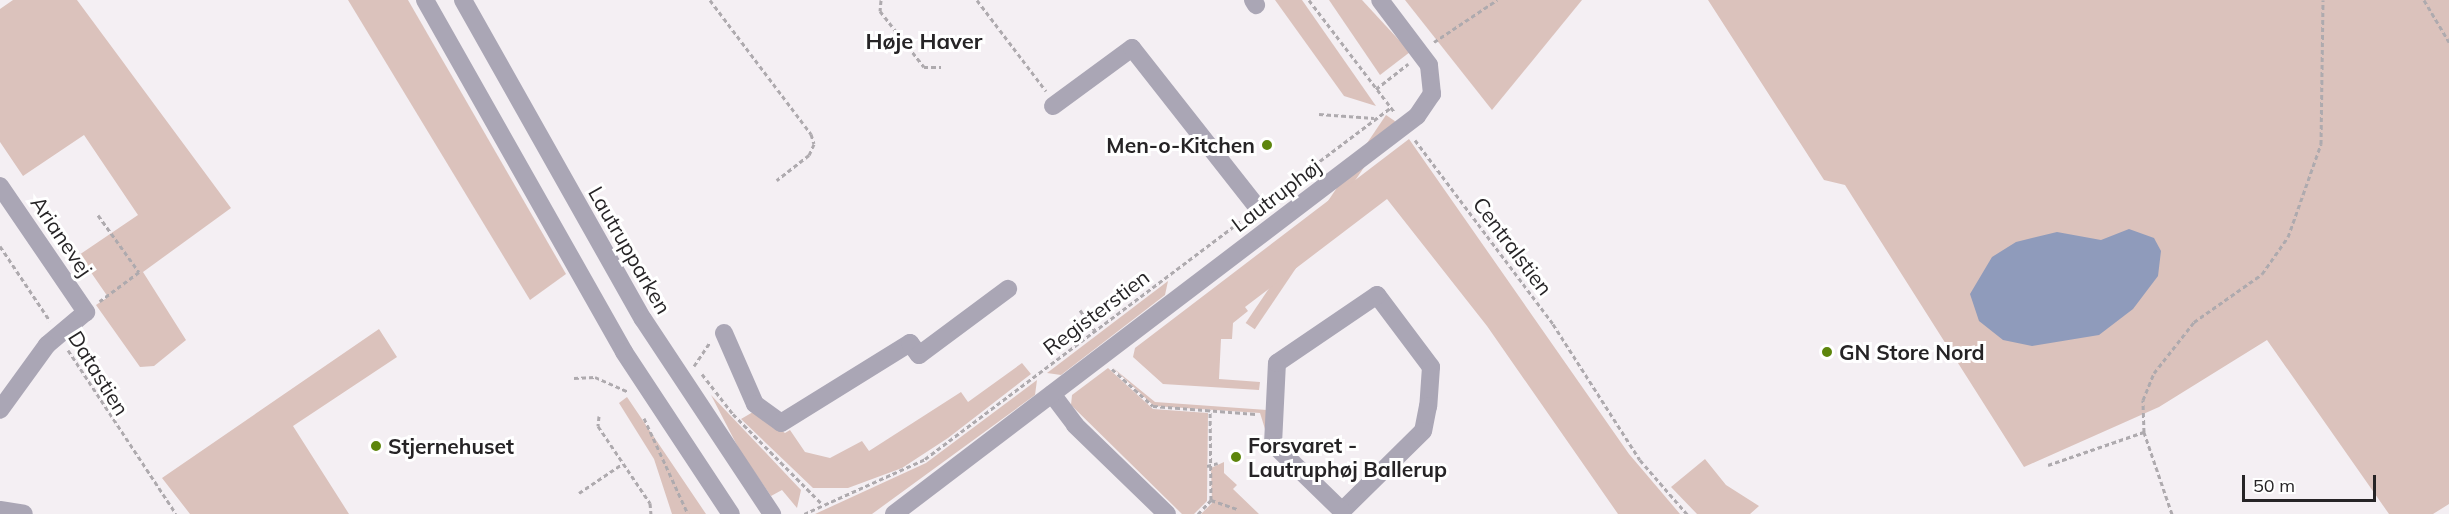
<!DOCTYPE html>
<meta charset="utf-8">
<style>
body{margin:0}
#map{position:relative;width:2449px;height:514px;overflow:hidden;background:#f4eff3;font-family:Mulish,sans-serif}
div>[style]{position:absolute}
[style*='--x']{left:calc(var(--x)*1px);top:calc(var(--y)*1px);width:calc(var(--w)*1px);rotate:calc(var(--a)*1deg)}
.green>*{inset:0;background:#dbc2bc;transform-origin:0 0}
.water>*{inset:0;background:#8f9bbb}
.path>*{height:3px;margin-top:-1.5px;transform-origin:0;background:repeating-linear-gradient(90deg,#aeaaae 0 4.5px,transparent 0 7.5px)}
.minor>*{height:18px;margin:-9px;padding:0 9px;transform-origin:9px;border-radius:9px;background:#aaa6b5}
.dots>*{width:16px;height:16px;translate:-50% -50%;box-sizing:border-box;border:3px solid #fff;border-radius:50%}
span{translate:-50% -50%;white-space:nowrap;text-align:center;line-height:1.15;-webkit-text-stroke:6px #fff;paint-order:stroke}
.poi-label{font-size:21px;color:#262426;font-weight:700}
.right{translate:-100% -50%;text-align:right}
.left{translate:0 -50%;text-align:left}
.street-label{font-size:21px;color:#262426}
.neighbourhood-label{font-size:22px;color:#262426;font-weight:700}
.scale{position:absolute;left:2242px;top:475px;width:134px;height:27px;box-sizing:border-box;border:3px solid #262426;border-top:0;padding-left:8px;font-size:18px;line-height:21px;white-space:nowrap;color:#262426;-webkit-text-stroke:4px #fff;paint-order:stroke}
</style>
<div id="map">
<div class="green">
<div style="clip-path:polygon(13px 0,77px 0,231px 208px,143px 272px,186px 340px,154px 366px,140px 367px,96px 305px,108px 297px,79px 255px,138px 215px,84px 135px,23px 176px,0 142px,0 9px)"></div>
<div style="clip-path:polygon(348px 0,408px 0,566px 274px,530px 300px)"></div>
<div style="clip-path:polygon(1275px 0,1302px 0,1376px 106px,1344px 96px)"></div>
<div style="clip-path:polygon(1329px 0,1362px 0,1410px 52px,1380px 75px)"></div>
<div style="clip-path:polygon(1405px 0,1582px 0,1492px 110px)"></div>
<div style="clip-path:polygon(1708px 0,2449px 0,2449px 504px,2433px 514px,2389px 514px,2267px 340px,2159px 407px,2024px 467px,1845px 185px,1824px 180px)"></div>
<div style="left:1386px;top:115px;width:11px;height:251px;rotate:34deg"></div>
<div style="clip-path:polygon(1409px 139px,1629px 454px,1680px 514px,1618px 514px,1487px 326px,1387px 199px,1245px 307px,1248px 311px,1233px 323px,1232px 339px,1221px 339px,1219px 379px,1260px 382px,1259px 390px,1163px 384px,1133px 357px,1135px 348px)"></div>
<div style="clip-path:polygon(1168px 281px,1165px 295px,1061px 375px,1047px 373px)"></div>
<div style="clip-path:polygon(379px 329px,397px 357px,293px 426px,349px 514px,190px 514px,162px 478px)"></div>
<div style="clip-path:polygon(1022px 363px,1031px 374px,948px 438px,902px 468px,848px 488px,813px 488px,741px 419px,753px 412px,785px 433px,790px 430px,805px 452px,830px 458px,862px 441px,869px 451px,961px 392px,968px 402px)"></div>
<div style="clip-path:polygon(1112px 367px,1155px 402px,1267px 410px,1265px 429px,1260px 413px,1154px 406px)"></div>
<div style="clip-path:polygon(1108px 368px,1153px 409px,1208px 413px,1207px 501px,1194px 514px,1182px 514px,1071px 405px,1072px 395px)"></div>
<div style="clip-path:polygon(1037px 380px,1035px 395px,872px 514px,815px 514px,926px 463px)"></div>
<div style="clip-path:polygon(711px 395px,801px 490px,797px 508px,782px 490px,771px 496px,740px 451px)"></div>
<div style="clip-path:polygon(627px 397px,706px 514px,672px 514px,654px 459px,619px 403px)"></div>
<div style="clip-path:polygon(1705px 459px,1726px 485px,1759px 506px,1750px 514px,1697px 514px,1671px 487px)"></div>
<div style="clip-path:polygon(1224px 462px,1224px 473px,1237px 485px,1233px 489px,1259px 514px,1201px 514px,1212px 503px,1211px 468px)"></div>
</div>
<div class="water">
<div style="clip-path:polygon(2129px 229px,2154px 238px,2161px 251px,2158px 276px,2133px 309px,2099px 335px,2032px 346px,2003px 340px,1979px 321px,1970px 294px,1992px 257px,2016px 242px,2057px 232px,2101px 240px)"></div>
</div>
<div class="path">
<div style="--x:710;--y:0;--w:168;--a:53"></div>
<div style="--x:811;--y:134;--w:10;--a:73"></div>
<div style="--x:814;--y:144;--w:12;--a:114"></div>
<div style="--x:809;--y:155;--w:41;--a:142"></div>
<div style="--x:881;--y:0;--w:11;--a:95"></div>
<div style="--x:880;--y:11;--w:71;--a:51.8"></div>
<div style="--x:924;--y:67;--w:17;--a:0"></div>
<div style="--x:977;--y:0;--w:114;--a:52.8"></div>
<div style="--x:1309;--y:0;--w:142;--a:52.7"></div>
<div style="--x:2424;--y:0;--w:49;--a:59.2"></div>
<div style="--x:1434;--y:42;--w:76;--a:-33.7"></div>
<div style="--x:1376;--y:89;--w:41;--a:-38"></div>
<div style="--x:1319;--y:114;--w:55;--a:4.2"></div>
<div style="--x:1415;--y:140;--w:230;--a:53.1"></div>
<div style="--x:1553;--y:324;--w:161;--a:57.4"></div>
<div style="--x:1640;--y:460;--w:72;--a:49"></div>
<div style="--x:1272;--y:197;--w:148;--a:-37"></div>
<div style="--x:98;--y:215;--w:70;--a:54.3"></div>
<div style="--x:139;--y:272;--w:49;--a:143.4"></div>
<div style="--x:0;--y:246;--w:90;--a:56.3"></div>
<div style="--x:1080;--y:310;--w:26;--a:54"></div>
<div style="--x:68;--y:350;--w:196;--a:56.6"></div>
<div style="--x:694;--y:366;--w:29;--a:-56"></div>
<div style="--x:1112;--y:369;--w:55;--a:42.1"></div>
<div style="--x:1153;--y:406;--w:103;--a:4.4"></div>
<div style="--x:702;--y:374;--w:51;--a:52.2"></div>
<div style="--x:733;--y:414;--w:125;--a:45.3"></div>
<div style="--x:574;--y:378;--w:21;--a:-3"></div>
<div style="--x:595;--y:377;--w:36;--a:24"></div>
<div style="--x:599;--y:416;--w:10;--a:96"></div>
<div style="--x:598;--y:426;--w:93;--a:56"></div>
<div style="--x:650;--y:503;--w:11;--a:85"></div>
<div style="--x:644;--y:418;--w:106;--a:65.4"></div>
<div style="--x:2048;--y:465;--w:102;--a:-19"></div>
<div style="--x:1207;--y:466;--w:11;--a:-15"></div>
<div style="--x:579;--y:493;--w:52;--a:-34"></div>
<div style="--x:1211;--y:500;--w:28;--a:19"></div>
<div style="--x:804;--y:514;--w:133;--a:-24.4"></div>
<div style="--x:925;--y:459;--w:398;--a:-37"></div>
<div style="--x:1198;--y:514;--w:19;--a:-47"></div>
<div style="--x:1211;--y:500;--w:90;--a:-90.6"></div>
<div style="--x:2172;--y:514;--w:87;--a:-108.9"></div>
<div style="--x:2144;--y:432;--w:32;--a:-92"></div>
<div style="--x:2143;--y:400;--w:29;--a:-68"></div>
<div style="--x:2154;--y:373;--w:65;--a:-51.9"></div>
<div style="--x:2194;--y:322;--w:83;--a:-35.2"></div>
<div style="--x:2262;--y:274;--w:45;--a:-54.9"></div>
<div style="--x:2288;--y:237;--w:99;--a:-70.5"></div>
<div style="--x:2321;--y:144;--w:144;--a:-89.2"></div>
</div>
<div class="minor">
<div style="--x:425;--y:0;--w:404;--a:60.5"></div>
<div style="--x:624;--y:352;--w:194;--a:56.6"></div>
<div style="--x:463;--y:0;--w:366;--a:60.6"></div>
<div style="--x:643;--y:319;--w:234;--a:56.5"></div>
<div style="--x:1253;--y:0;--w:6;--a:59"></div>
<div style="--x:1053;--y:106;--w:98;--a:-36.3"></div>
<div style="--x:1132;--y:48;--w:204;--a:51.8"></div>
<div style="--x:0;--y:186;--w:153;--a:55.7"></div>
<div style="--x:86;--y:312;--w:51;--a:139.8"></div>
<div style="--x:47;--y:345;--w:80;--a:125.9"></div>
<div style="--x:1377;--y:295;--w:90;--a:53.1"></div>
<div style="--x:1431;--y:367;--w:39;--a:94"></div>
<div style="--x:1428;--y:406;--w:25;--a:101"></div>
<div style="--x:1423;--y:431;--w:114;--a:135.4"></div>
<div style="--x:1342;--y:511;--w:96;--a:-135.8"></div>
<div style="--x:1273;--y:444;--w:81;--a:-87.2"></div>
<div style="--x:1277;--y:363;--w:121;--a:-34.2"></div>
<div style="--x:724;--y:333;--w:77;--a:66.4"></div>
<div style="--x:755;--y:404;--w:32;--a:36"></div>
<div style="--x:781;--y:423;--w:152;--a:-31.8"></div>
<div style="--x:910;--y:343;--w:15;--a:53"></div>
<div style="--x:919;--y:355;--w:111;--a:-36.6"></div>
<div style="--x:1052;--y:394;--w:39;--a:53"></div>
<div style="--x:1075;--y:425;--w:128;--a:44.1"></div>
<div style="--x:0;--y:510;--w:24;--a:9"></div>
<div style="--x:894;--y:514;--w:657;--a:-37.27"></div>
<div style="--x:1417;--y:116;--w:27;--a:-56"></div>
<div style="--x:1432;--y:94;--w:29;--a:-96"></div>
<div style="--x:1429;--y:65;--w:81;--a:-127"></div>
</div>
<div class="dots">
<div style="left:1267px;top:145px;background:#5d850c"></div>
<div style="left:1827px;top:352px;background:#5d850c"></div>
<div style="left:376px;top:446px;background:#5d850c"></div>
<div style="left:1236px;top:457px;background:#5d850c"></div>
</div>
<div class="poi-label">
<span class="right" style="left:1255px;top:145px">Men-o-Kitchen</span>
<span class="left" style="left:1839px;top:352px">GN Store Nord</span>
<span class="left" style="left:1248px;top:457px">Forsvaret -<br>Lautruphøj Ballerup</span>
<span class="left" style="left:388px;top:446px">Stjernehuset</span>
</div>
<div class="street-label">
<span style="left:1276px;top:195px;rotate:-37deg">Lautruphøj</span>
<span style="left:62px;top:236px;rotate:56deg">Arianevej</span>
<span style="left:1513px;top:246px;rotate:53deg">Centralstien</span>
<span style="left:630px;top:250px;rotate:60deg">Lautrupparken</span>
<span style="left:1096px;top:312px;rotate:-37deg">Registerstien</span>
<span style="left:99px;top:373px;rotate:58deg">Datastien</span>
</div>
<div class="neighbourhood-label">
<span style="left:924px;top:42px">Høje Haver</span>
</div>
<div class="scale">50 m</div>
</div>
